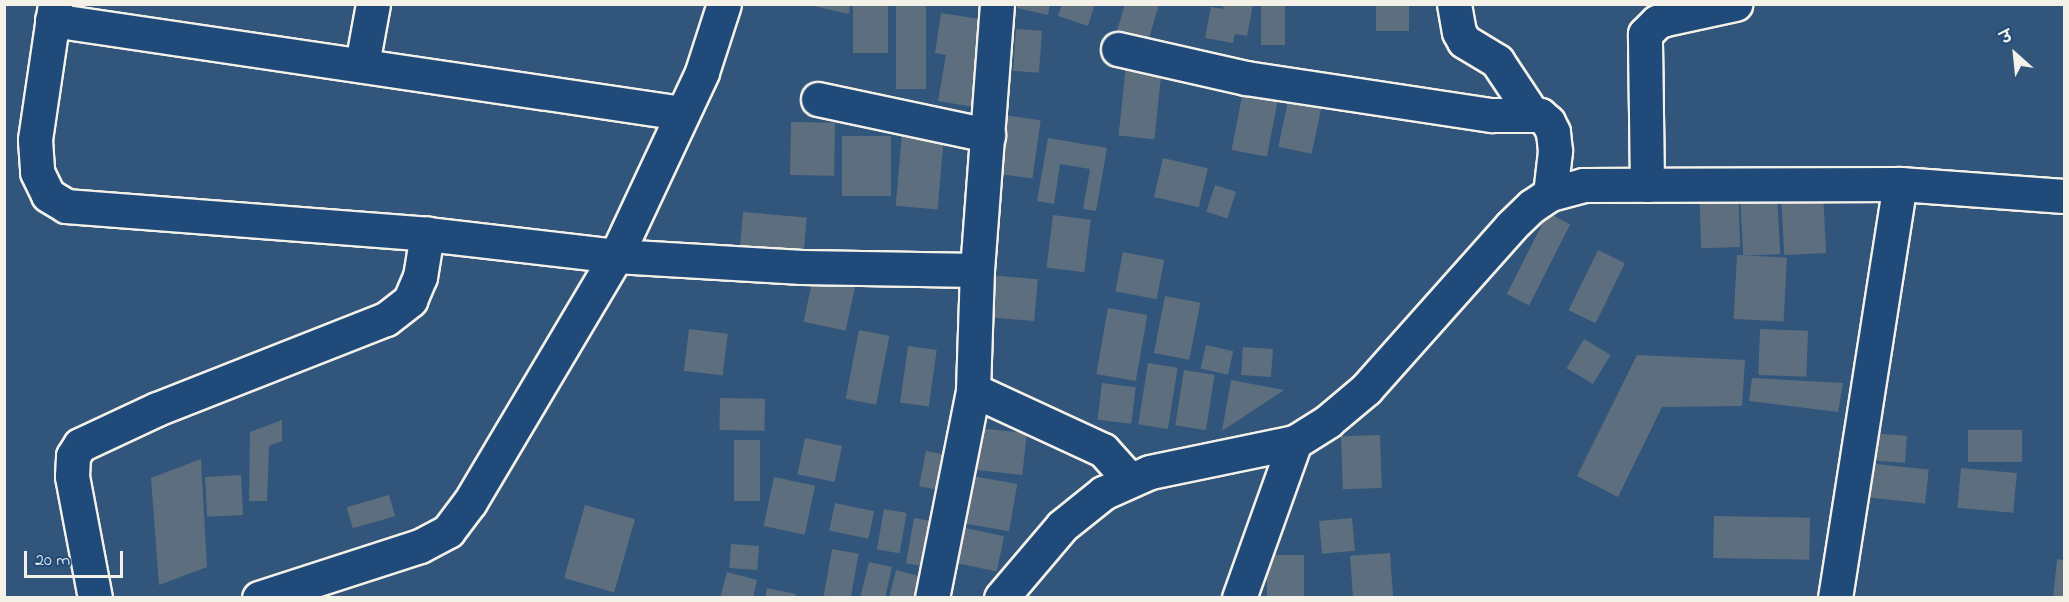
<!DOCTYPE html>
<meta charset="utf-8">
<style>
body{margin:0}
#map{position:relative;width:2069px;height:602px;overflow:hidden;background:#32557b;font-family:"Indie Flower","Playpen Sans Deva",sans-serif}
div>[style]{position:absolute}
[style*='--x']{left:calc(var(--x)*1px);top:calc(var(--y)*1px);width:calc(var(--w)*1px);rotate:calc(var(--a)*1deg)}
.building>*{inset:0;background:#5d6f7e;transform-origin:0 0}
.roads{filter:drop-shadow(2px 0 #f4f1e8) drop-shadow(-2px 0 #f4f1e8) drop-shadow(0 2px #f4f1e8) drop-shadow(0 -2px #f4f1e8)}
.minor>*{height:33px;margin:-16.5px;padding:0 16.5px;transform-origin:16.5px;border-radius:16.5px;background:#1f4a7a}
span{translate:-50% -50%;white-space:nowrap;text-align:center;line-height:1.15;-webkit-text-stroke:5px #1f4a7a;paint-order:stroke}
.frame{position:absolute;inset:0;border:6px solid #f4f1e8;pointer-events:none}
.north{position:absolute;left:1985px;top:24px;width:60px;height:60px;-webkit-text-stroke:4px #1f4a7a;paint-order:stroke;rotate:333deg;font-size:16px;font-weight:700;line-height:24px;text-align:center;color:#f4f1e8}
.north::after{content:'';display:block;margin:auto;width:21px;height:27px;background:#f4f1e8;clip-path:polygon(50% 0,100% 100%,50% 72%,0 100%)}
.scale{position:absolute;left:24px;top:551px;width:99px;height:27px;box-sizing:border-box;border:3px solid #f4f1e8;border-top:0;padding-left:8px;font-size:18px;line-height:21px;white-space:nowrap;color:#f4f1e8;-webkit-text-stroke:4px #1f4a7a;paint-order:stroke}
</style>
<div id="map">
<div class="building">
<div style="clip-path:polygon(805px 4px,850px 4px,849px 14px)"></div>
<div style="left:853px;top:4px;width:35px;height:49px"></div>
<div style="left:896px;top:4px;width:30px;height:85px"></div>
<div style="clip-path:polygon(1017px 4px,1050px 4px,1048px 15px,1017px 8px)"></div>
<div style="clip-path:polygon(1062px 4px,1095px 4px,1088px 26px,1058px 16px)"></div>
<div style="clip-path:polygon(1125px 4px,1159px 4px,1148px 42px,1116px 34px)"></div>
<div style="clip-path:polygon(1224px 4px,1253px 4px,1247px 36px,1235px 34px,1233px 43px,1205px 38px,1211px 7px,1223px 9px)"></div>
<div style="left:1261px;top:4px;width:24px;height:41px"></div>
<div style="left:1376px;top:4px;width:33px;height:27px"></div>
<div style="clip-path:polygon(941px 13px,993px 21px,980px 108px,938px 101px,946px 55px,935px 53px)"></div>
<div style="left:1016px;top:29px;width:26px;height:42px;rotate:4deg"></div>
<div style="left:1126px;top:65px;width:36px;height:71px;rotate:6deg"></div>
<div style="left:1291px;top:87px;width:34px;height:61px;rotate:12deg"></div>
<div style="left:1243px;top:91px;width:36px;height:60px;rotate:11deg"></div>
<div style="left:1004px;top:115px;width:37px;height:59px;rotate:8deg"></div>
<div style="left:791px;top:122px;width:44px;height:53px;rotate:1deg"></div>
<div style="left:902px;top:134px;width:42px;height:72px;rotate:5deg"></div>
<div style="left:842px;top:136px;width:49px;height:60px"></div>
<div style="clip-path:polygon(1048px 138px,1107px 148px,1096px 211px,1083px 209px,1090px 169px,1060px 164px,1054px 204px,1037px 201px)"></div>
<div style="left:1163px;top:158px;width:46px;height:40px;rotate:13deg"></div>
<div style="left:1215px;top:185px;width:22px;height:28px;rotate:18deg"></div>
<div style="left:1738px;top:185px;width:62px;height:39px;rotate:88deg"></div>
<div style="left:1777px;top:192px;width:62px;height:37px;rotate:87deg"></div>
<div style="left:1823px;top:193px;width:60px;height:42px;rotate:87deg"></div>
<div style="left:743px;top:212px;width:64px;height:35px;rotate:5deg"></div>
<div style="left:1548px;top:213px;width:25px;height:91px;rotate:27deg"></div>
<div style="left:1053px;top:215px;width:38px;height:53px;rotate:7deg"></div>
<div style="left:1598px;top:250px;width:30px;height:67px;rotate:26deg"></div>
<div style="left:1123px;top:252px;width:42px;height:40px;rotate:11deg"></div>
<div style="left:1737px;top:255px;width:50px;height:64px;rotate:3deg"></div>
<div style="left:815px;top:268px;width:43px;height:55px;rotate:12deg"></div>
<div style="left:989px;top:275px;width:49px;height:42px;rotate:5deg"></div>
<div style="left:1165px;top:296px;width:36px;height:58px;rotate:11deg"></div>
<div style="left:1108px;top:308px;width:40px;height:67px;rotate:10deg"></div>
<div style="left:689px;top:329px;width:39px;height:42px;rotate:7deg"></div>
<div style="left:1760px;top:329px;width:48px;height:46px;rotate:2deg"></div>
<div style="left:859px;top:330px;width:31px;height:70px;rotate:11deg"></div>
<div style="left:1584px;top:339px;width:31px;height:34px;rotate:31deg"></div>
<div style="left:1206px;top:345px;width:28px;height:24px;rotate:13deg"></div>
<div style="left:908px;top:346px;width:29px;height:57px;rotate:8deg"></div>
<div style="left:1243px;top:347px;width:30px;height:28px;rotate:4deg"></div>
<div style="clip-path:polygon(1637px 355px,1745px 360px,1742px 406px,1662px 407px,1618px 497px,1577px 476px)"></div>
<div style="left:1148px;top:363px;width:30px;height:62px;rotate:9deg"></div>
<div style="left:1184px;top:370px;width:31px;height:56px;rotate:9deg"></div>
<div style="clip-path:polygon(1752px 378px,1843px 383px,1838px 412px,1749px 401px)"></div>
<div style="clip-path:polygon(1231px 380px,1284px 390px,1222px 431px)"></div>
<div style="left:1102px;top:383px;width:34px;height:37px;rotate:7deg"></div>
<div style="left:720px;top:398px;width:45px;height:32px;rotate:1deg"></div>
<div style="clip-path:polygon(282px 420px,282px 441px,269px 446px,267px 501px,249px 501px,250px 432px)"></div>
<div style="left:978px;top:428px;width:49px;height:42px;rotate:6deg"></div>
<div style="left:1968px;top:430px;width:54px;height:32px"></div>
<div style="left:1868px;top:433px;width:39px;height:27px;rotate:4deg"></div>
<div style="left:1380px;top:435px;width:53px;height:39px;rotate:88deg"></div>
<div style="left:805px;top:438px;width:38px;height:37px;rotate:12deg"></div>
<div style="left:734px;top:440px;width:26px;height:61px"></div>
<div style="left:926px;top:451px;width:25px;height:36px;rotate:11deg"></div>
<div style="clip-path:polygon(201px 459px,207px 567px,159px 585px,151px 478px)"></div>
<div style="left:1866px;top:463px;width:63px;height:34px;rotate:6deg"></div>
<div style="left:1961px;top:468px;width:56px;height:40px;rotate:5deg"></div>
<div style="left:241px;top:475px;width:40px;height:36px;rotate:87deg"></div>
<div style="left:972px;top:476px;width:46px;height:48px;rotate:10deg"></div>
<div style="left:774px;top:477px;width:42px;height:50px;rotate:12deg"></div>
<div style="left:389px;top:495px;width:22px;height:44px;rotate:74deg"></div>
<div style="left:835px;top:503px;width:40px;height:28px;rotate:12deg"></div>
<div style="left:585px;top:505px;width:52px;height:76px;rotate:16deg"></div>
<div style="left:884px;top:509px;width:23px;height:41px;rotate:10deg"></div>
<div style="left:1714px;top:516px;width:96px;height:42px;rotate:1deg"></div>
<div style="left:914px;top:518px;width:23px;height:46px;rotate:10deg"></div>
<div style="left:1352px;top:518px;width:33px;height:33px;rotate:85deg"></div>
<div style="left:965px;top:528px;width:40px;height:36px;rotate:12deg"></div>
<div style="left:731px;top:544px;width:28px;height:24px;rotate:4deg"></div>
<div style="left:832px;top:549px;width:27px;height:50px;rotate:10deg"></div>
<div style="left:1390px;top:553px;width:44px;height:40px;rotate:86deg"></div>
<div style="left:1304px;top:555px;width:43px;height:37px;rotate:90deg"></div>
<div style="clip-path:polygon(2057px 559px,2064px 560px,2064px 598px,2053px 598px)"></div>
<div style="clip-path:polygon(869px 562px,892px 567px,885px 598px,860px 598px)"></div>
<div style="clip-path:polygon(896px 570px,923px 577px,918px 598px,889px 598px)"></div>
<div style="clip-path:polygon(727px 572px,757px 580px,753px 598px,720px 598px)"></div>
<div style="clip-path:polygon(767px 588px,796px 594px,795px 598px,765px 598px)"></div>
</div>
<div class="roads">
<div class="minor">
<div style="--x:55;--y:4;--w:137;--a:98.4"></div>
<div style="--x:35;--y:140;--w:32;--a:86"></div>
<div style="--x:37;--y:172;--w:25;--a:64"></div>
<div style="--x:48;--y:195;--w:21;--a:31"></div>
<div style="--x:66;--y:206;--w:362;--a:4.4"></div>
<div style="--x:427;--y:234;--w:190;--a:6.6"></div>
<div style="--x:616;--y:256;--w:186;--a:3.4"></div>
<div style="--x:802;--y:267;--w:175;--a:1"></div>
<div style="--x:1454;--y:4;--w:28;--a:80"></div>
<div style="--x:1459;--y:32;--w:10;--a:61"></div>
<div style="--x:1464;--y:41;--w:39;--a:31"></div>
<div style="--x:1497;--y:61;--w:65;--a:56.3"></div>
<div style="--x:52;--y:20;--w:637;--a:8.4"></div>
<div style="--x:1118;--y:49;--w:131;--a:12.8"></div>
<div style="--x:1246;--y:78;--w:249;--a:8.6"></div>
<div style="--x:1492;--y:115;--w:48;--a:0"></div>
<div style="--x:1540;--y:115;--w:11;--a:41"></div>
<div style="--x:1548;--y:122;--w:11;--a:63"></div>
<div style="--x:1553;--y:132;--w:19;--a:84"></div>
<div style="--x:1555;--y:151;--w:43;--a:96.6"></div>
<div style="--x:362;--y:64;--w:61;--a:-79.6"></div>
<div style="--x:818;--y:99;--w:174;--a:12"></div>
<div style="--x:1647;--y:185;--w:151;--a:-90.8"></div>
<div style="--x:1645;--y:34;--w:17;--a:-45"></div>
<div style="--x:1657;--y:22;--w:9;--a:-21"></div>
<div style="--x:1665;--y:19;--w:72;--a:-12.1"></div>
<div style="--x:973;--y:390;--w:143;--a:24.8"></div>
<div style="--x:1103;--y:450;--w:40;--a:48"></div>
<div style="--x:95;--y:598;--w:124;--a:-100.7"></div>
<div style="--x:72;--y:476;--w:20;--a:-87"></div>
<div style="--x:73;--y:456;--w:13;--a:-58"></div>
<div style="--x:80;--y:445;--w:85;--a:-25.1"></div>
<div style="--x:157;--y:409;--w:246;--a:-21.5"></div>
<div style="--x:386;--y:319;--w:31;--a:-38"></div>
<div style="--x:410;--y:300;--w:25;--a:-67"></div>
<div style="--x:420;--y:277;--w:44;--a:-80.8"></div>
<div style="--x:259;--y:598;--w:169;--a:-17.9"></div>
<div style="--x:420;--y:546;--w:32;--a:-28"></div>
<div style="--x:448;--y:531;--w:36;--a:-53"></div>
<div style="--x:470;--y:502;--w:286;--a:-59.3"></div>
<div style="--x:616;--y:256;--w:203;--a:-64.9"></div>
<div style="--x:702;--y:72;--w:71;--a:-72.1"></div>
<div style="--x:932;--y:598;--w:212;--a:-78.8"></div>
<div style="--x:973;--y:390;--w:120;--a:-88.1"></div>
<div style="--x:977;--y:270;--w:267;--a:-85.7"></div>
<div style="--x:1001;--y:598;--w:94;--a:-49.7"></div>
<div style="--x:1062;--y:526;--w:53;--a:-38.8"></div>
<div style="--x:1103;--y:493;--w:51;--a:-24.1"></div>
<div style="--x:1150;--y:472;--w:148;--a:-11.7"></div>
<div style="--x:1295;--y:442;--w:39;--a:-32"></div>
<div style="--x:1328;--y:421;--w:50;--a:-40.1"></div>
<div style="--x:1366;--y:389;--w:218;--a:-48.3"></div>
<div style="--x:1511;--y:226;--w:29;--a:-44"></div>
<div style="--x:1532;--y:206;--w:22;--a:-34"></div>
<div style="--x:1550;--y:194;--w:34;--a:-15"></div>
<div style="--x:1583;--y:185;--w:317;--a:-0.2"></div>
<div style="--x:1900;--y:184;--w:164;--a:4.2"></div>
<div style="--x:1239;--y:598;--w:166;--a:-70.3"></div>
<div style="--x:1835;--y:598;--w:419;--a:-81.1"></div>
</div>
</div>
<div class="frame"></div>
<div class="north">उ</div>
<div class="scale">20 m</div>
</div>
